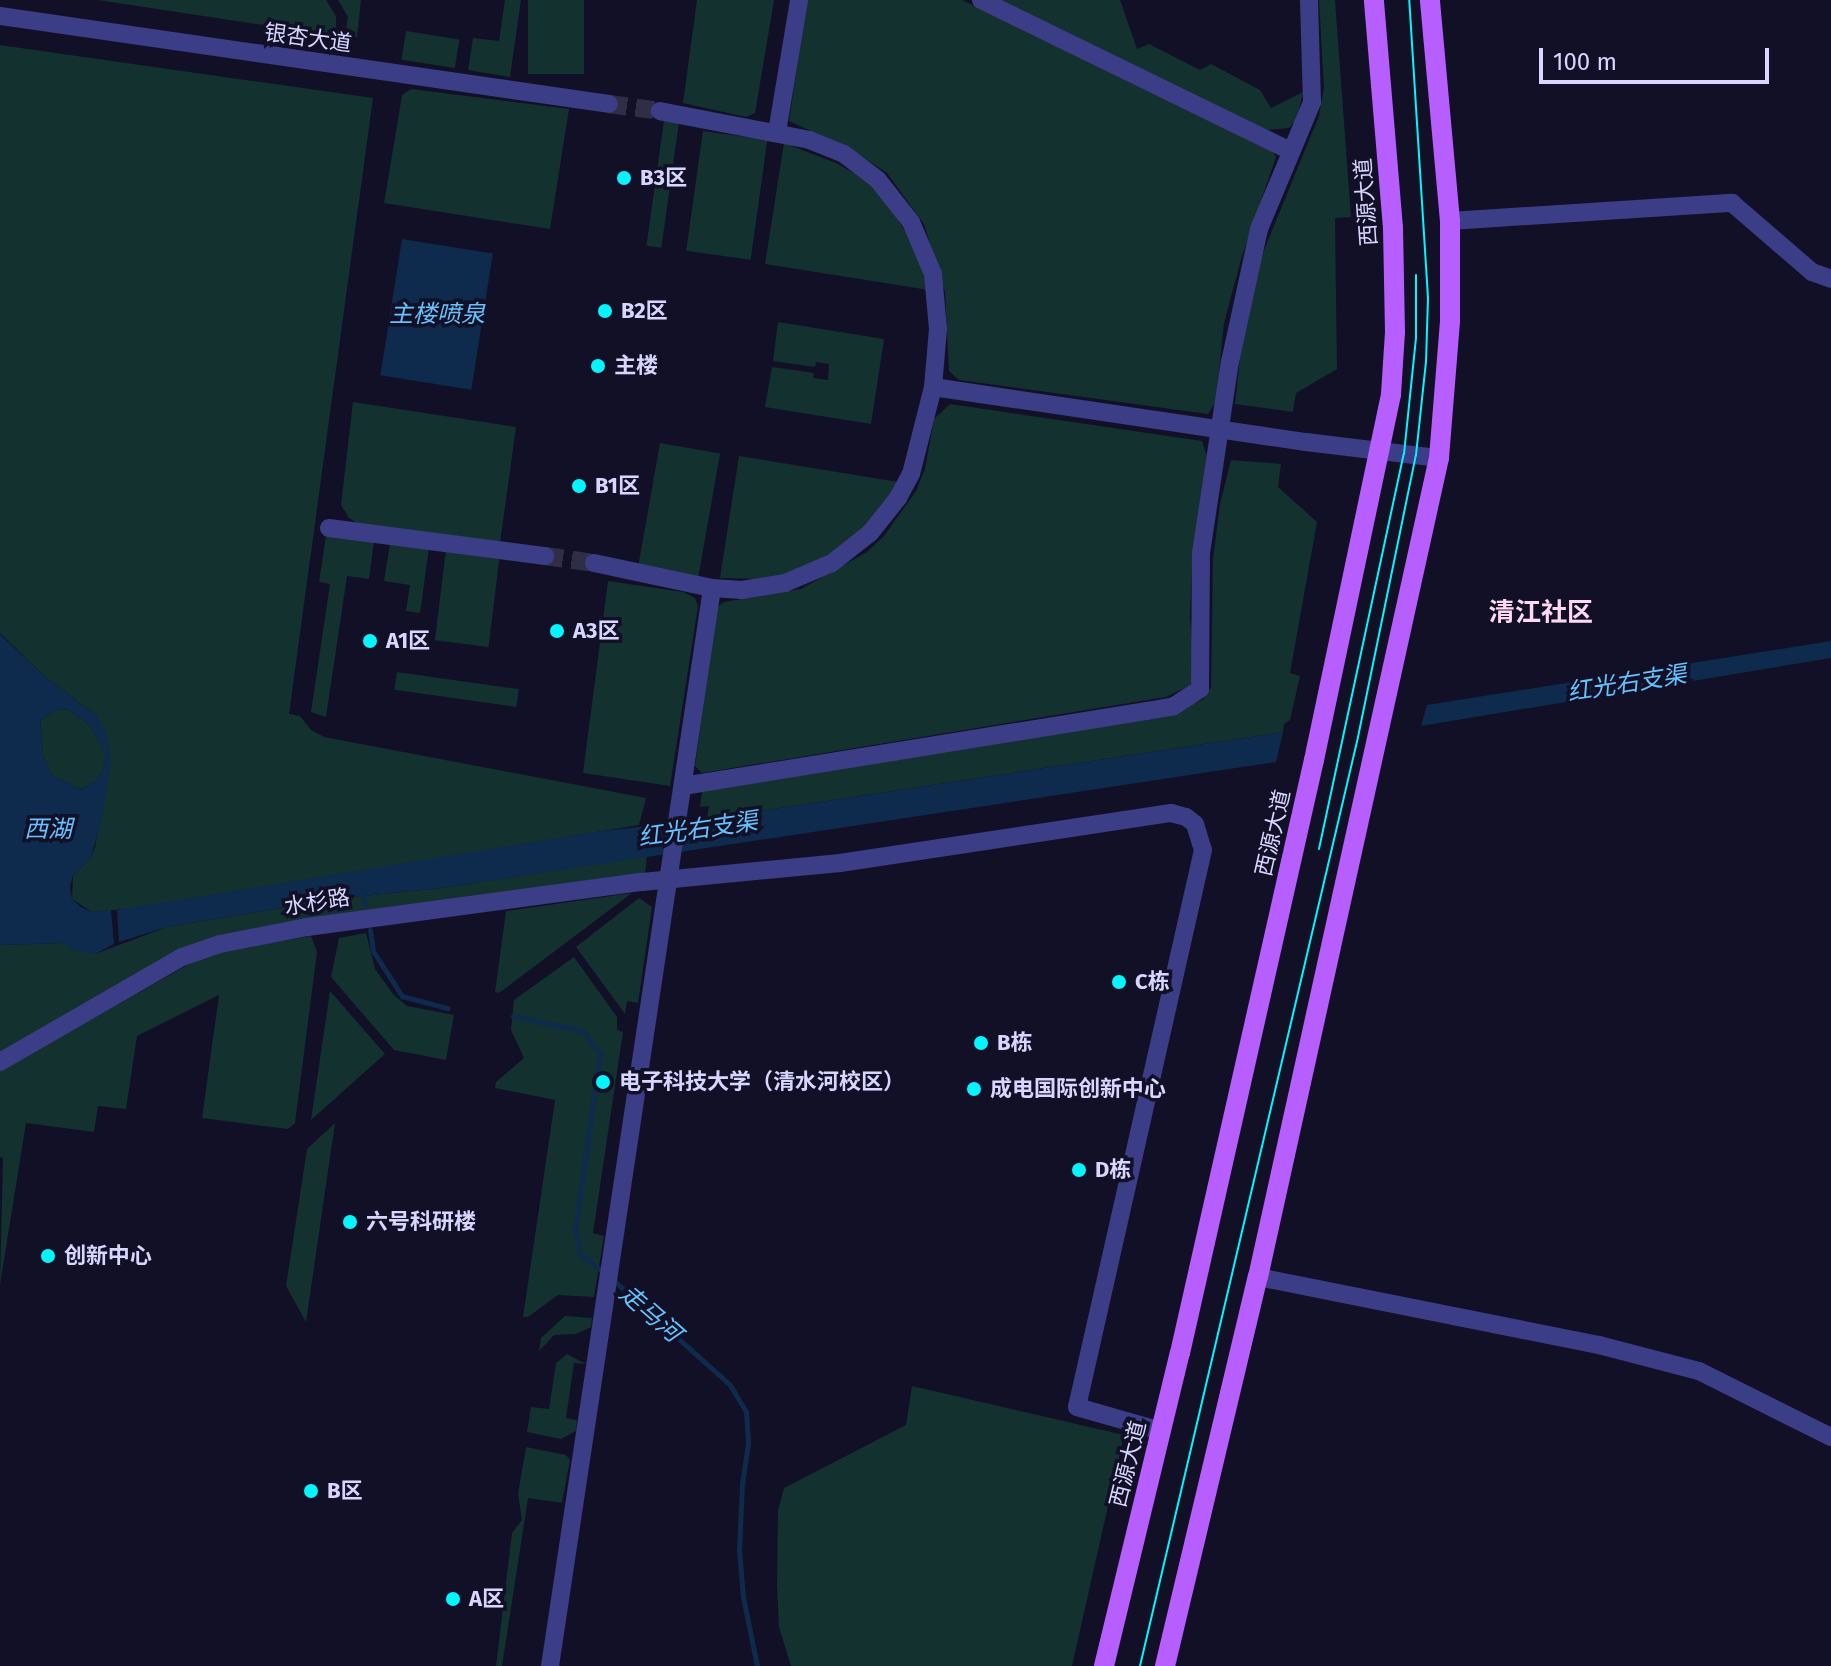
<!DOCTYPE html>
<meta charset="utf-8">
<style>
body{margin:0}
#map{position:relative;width:1831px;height:1666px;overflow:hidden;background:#121027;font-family:"Fira Sans","Noto Sans SC",sans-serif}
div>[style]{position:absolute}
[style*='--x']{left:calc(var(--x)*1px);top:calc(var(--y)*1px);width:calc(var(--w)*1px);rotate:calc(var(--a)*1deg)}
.green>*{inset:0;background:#13312e;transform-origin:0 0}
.water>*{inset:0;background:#0e2a4c;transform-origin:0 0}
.stream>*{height:5px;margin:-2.5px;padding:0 2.5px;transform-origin:2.5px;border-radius:2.5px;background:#0e2a4c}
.minor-tunnel>*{height:18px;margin-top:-9px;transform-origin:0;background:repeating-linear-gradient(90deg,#302e47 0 18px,transparent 0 27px)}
.minor>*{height:18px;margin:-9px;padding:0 9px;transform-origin:9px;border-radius:9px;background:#3b3d86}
.major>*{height:20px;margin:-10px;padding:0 10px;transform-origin:10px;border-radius:10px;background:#b75efe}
.tram>*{height:2px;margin:-1px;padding:0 1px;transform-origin:1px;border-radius:1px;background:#03f6fe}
.dots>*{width:22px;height:22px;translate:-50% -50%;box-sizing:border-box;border:4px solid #121027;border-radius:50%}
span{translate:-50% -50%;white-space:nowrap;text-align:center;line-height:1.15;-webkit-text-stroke:7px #121027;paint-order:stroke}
.street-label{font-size:22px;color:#d8d6ff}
.poi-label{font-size:22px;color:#d8d6ff;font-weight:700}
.left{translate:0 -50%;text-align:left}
.water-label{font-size:24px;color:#64c2fe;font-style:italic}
.quarter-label{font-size:26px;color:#ffd8f3;font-weight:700}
.scale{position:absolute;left:1539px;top:48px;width:230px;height:36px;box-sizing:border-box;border:4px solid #d8d6ff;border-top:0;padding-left:10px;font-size:24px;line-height:28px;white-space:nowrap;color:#d8d6ff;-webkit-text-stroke:6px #121027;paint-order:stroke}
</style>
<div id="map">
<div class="green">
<div style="clip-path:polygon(98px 0,326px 0,336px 16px,336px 36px)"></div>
<div style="clip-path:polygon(338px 0,361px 0,357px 37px,345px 36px,348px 17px)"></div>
<div style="clip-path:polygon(505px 0,521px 0,510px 77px,468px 70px,473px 38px,499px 41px)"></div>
<div style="left:528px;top:0;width:56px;height:74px"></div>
<div style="clip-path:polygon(697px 0,774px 0,755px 113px,746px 117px,683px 103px)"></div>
<div style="clip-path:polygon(807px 0,962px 0,1270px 147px,1276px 157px,1242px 256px,1224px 323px,1216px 401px,1208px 414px,959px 380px,949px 371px,945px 292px,924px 224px,887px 173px,849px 148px,789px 121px)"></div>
<div style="clip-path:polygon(1001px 0,1120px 0,1137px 49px,1149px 44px,1200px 70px,1211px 64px,1260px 90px,1271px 108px,1303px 92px,1297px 119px,1289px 128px,1267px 130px)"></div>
<div style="clip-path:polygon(1319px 0,1335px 0,1351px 217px,1335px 218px,1337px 369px,1296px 393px,1293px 412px,1235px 404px,1240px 358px,1260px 260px,1319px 116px,1324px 88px)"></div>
<div style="left:406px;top:31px;width:54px;height:29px;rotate:9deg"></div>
<div style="clip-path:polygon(0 45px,373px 98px,289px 714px,300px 716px,311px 730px,324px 737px,646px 798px,639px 825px,145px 907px,92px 912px,72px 899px,73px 876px,91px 857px,95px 847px,110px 760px,97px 716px,45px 677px,0 633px)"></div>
<div style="clip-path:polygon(411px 89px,569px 109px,550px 229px,384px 203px,402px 95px)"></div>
<div style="left:664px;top:121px;width:15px;height:126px;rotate:8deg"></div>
<div style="left:703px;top:131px;width:65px;height:121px;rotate:8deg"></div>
<div style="clip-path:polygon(784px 143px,836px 163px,861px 177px,882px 195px,914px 245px,929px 290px,765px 264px)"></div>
<div style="clip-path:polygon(778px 322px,884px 339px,871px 424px,765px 407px,772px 367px,814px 373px,813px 378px,828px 380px,829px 364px,816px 362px,815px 367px,773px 361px)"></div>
<div style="clip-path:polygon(353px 402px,516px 427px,500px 543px,360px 525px,349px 518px,341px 505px)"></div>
<div style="clip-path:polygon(950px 404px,1202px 441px,1207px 457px,1192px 565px,1190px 617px,1195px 676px,1189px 686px,1166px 697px,702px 773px,695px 766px,717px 607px,724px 602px,801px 589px,867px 552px,884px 536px,916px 491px,925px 469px,934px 419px)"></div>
<div style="left:660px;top:443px;width:61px;height:126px;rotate:10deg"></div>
<div style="clip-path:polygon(739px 456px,898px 482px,870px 524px,852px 540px,803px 571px,760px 579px,720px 578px)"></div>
<div style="clip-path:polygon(1231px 460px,1281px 464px,1278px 487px,1317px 522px,1290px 673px,1300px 676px,1290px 720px,1284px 724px,1283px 732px,707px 819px,709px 806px,700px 807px,702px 792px,1169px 715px,1204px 699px,1211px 687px,1213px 559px,1220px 504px)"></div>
<div style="clip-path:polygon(326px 536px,374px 541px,369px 579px,347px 576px,326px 717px,311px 712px,330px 584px,319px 582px)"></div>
<div style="clip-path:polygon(390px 544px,429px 548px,420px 613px,406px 611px,410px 585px,384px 581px)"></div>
<div style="left:446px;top:550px;width:54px;height:91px;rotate:7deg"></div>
<div style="clip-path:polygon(608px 581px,683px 592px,695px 598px,698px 606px,670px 786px,583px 773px)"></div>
<div style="left:397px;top:672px;width:123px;height:18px;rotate:8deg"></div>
<div style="clip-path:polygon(59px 709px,68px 710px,90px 725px,106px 754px,103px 771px,95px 782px,80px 789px,52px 775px,43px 756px,40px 720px)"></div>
<div style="clip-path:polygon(647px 856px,645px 873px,252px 929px,0 1054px,0 945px,64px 943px,95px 954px,167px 927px,343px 898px,442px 888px)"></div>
<div style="clip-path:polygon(632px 893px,499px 993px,495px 992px,506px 911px)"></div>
<div style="clip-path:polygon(639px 898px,652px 907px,638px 1003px,627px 1001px,625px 1014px,576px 947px)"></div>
<div style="clip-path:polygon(366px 933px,375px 969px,393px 994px,407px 1006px,454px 1015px,446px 1060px,394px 1050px,331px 977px,339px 938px)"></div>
<div style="clip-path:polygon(311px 936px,317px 952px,295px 1123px,288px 1129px,202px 1118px,219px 995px,137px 1036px,126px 1109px,98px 1106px,94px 1132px,26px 1123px,0 1285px,3px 1158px,0 1157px,0 1071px,191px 963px,229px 950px)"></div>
<div style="clip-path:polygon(574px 957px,617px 1017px,617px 1030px,623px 1032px,593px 1233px,604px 1236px,594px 1297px,558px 1295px,528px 1317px,523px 1317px,555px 1100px,495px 1088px,496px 1082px,524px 1058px,511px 1030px,514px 1000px)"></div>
<div style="clip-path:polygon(330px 991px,385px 1054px,311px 1120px)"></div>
<div style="clip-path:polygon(335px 1123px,306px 1322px,286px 1286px,307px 1149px)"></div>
<div style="clip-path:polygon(565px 1316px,592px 1318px,591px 1327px,576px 1334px,554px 1335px,539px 1351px,541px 1338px)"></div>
<div style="clip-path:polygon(567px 1354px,586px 1364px,574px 1363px,566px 1418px,577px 1420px,576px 1431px,561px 1439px,527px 1432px,531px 1407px,549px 1409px,556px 1363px)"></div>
<div style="clip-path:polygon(912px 1386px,1124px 1435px,1072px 1666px,791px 1666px,779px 1627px,777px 1586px,778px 1510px,784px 1488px,906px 1425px)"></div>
<div style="clip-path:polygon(526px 1447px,566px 1455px,570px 1460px,562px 1503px,528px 1498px,502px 1666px,496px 1666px,512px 1533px,522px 1520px,518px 1494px)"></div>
</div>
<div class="water">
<div style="left:402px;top:239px;width:92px;height:138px;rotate:9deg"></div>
<div style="clip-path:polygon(evenodd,0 634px,45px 677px,97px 716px,106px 732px,111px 760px,102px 818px,91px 857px,73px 876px,70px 886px,72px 899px,81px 907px,92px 912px,111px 910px,114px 944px,95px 954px,73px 950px,64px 943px,0 945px,0 634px,59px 709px,68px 710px,90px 725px,105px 754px,103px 771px,95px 782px,80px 789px,52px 775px,43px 756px,40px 720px,59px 709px)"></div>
<div style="clip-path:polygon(1831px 641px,1831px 658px,1421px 726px,1427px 705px)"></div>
<div style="clip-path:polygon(1283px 732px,1276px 762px,442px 888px,343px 898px,167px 927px,119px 942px,117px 910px,595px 832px,707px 819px)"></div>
</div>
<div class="stream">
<div style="--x:362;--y:890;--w:15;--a:79"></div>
<div style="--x:370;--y:930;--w:21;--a:82"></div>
<div style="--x:373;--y:951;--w:54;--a:57.2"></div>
<div style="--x:402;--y:996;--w:47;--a:14.9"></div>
<div style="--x:513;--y:1016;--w:72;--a:12.1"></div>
<div style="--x:583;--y:1031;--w:29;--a:54"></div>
<div style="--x:600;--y:1054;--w:177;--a:98.1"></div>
<div style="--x:575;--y:1229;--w:25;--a:79"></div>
<div style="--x:580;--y:1254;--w:31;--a:38"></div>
<div style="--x:612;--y:1279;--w:159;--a:41.9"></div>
<div style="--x:730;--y:1385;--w:31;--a:59"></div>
<div style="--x:746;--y:1412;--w:31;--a:86"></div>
<div style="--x:748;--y:1443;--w:41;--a:98.3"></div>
<div style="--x:742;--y:1484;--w:66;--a:92.6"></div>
<div style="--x:739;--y:1550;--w:47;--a:85.1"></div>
<div style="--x:743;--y:1597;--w:70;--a:78.5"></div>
</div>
<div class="minor-tunnel">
<div style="--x:609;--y:104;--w:51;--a:7.8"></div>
<div style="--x:545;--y:556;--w:49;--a:8.1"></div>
</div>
<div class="minor">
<div style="--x:981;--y:0;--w:345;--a:26"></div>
<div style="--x:0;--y:16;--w:615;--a:8.22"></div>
<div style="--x:777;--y:132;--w:134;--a:-80.5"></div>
<div style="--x:1450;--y:221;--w:283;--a:-3.7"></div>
<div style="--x:1732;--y:203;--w:106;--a:40.8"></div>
<div style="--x:1812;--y:272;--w:20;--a:20"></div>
<div style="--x:933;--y:387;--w:377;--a:8.4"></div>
<div style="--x:1306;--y:442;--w:134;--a:6.9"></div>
<div style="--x:329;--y:528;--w:218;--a:7.4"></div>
<div style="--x:594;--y:563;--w:121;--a:12"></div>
<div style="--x:712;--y:588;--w:30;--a:4"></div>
<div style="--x:742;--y:590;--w:44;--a:-9.2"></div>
<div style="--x:785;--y:583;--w:51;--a:-23.1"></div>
<div style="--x:832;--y:563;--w:48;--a:-38.3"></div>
<div style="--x:870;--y:533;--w:45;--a:-51.3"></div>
<div style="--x:898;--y:498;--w:27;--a:-62"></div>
<div style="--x:911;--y:474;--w:90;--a:-75.8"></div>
<div style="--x:933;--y:387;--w:58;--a:-85.1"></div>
<div style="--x:938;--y:329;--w:55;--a:-95.2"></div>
<div style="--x:933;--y:274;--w:56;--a:-112.9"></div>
<div style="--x:911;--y:222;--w:53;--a:-128.2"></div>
<div style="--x:878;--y:180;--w:43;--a:-142.6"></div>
<div style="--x:844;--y:154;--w:37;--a:-158"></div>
<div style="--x:810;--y:140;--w:153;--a:-169.1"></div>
<div style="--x:683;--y:786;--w:470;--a:-9.2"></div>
<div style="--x:1147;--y:711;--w:27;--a:-10"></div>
<div style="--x:1174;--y:706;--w:31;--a:-33"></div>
<div style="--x:1200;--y:689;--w:136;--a:-89.6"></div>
<div style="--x:1201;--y:553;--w:193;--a:-81.4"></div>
<div style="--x:1230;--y:362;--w:136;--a:-77.7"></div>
<div style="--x:1259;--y:229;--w:138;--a:-67.3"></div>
<div style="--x:1312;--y:102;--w:102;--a:-91.7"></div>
<div style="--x:0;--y:1062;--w:210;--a:-30"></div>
<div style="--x:182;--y:957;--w:40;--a:-18.9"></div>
<div style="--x:220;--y:944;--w:89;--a:-11.1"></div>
<div style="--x:307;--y:927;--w:338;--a:-7.7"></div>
<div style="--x:642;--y:882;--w:199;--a:-5.5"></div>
<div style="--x:840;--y:863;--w:335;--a:-8.6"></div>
<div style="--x:1171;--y:813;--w:16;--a:15"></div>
<div style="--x:1186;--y:817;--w:11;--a:38"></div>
<div style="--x:1195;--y:824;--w:27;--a:73"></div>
<div style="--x:1203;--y:850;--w:571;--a:102.75"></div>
<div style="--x:1077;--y:1407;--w:87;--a:15.9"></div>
<div style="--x:1258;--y:1277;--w:348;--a:11.3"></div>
<div style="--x:1599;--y:1345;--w:103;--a:14.6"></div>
<div style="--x:1699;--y:1371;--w:148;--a:26.6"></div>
<div style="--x:550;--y:1666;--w:1090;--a:-81.45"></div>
</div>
<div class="major">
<div style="--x:1104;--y:1666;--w:322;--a:-76.4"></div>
<div style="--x:1180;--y:1353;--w:608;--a:-77.27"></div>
<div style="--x:1314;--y:760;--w:374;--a:-78.1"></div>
<div style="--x:1391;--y:394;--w:62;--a:-86.3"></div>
<div style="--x:1395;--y:332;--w:104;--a:-91.1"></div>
<div style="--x:1393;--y:228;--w:229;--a:-94.8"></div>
<div style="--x:1165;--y:1666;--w:400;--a:-76.6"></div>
<div style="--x:1258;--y:1277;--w:839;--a:-77.54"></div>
<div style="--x:1439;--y:458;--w:138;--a:-85.4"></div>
<div style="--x:1450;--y:320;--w:99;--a:-90"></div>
<div style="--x:1450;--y:221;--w:222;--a:-95.2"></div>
</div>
<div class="tram">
<div style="--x:1319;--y:849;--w:404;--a:-77.9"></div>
<div style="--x:1404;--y:454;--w:117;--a:-84.1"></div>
<div style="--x:1416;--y:338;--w:63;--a:-90"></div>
<div style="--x:1140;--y:1666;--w:954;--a:-76.79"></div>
<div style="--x:1358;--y:737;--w:288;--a:-78.4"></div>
<div style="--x:1416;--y:455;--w:94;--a:-83.9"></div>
<div style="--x:1426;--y:362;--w:64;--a:-88.2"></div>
<div style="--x:1428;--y:298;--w:299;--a:-93.6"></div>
</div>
<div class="dots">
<div style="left:624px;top:178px;background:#03f6fe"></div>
<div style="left:605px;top:311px;background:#03f6fe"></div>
<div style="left:598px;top:366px;background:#03f6fe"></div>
<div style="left:579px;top:486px;background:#03f6fe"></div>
<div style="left:557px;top:631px;background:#03f6fe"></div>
<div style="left:370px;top:641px;background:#03f6fe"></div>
<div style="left:1119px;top:982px;background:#03f6fe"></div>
<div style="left:981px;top:1043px;background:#03f6fe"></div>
<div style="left:603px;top:1082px;background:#03f6fe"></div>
<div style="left:974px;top:1089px;background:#03f6fe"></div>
<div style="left:1079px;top:1170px;background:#03f6fe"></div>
<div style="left:350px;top:1222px;background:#03f6fe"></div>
<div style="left:48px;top:1256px;background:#03f6fe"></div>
<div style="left:311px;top:1491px;background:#03f6fe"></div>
<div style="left:453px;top:1599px;background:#03f6fe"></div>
</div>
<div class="street-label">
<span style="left:308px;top:38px;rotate:8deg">银杏大道</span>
<span style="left:1366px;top:202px;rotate:-94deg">西源大道</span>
<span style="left:1273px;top:833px;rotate:-77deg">西源大道</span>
<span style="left:317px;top:902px;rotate:-9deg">水杉路</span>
<span style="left:1128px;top:1464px;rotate:-76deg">西源大道</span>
</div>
<div class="poi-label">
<span class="left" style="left:640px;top:178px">B3区</span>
<span class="left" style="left:621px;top:311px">B2区</span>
<span class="left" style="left:614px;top:366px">主楼</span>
<span class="left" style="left:595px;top:486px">B1区</span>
<span class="left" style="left:573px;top:631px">A3区</span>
<span class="left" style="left:386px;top:641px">A1区</span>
<span class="left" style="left:1135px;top:982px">C栋</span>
<span class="left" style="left:997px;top:1043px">B栋</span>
<span class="left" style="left:619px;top:1082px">电子科技大学（清水河校区）</span>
<span class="left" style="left:990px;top:1089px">成电国际创新中心</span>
<span class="left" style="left:1095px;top:1170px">D栋</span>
<span class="left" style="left:366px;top:1222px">六号科研楼</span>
<span class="left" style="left:64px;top:1256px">创新中心</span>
<span class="left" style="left:327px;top:1491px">B区</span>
<span class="left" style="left:469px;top:1599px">A区</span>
</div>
<div class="water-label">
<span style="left:437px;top:315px">主楼喷泉</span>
<span style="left:1627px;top:684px;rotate:-9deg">红光右支渠</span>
<span style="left:48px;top:830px">西湖</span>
<span style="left:698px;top:830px;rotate:-8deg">红光右支渠</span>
<span style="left:650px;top:1314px;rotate:41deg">走马河</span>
</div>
<div class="quarter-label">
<span style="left:1541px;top:613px">清江社区</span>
</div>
<div class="scale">100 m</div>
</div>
